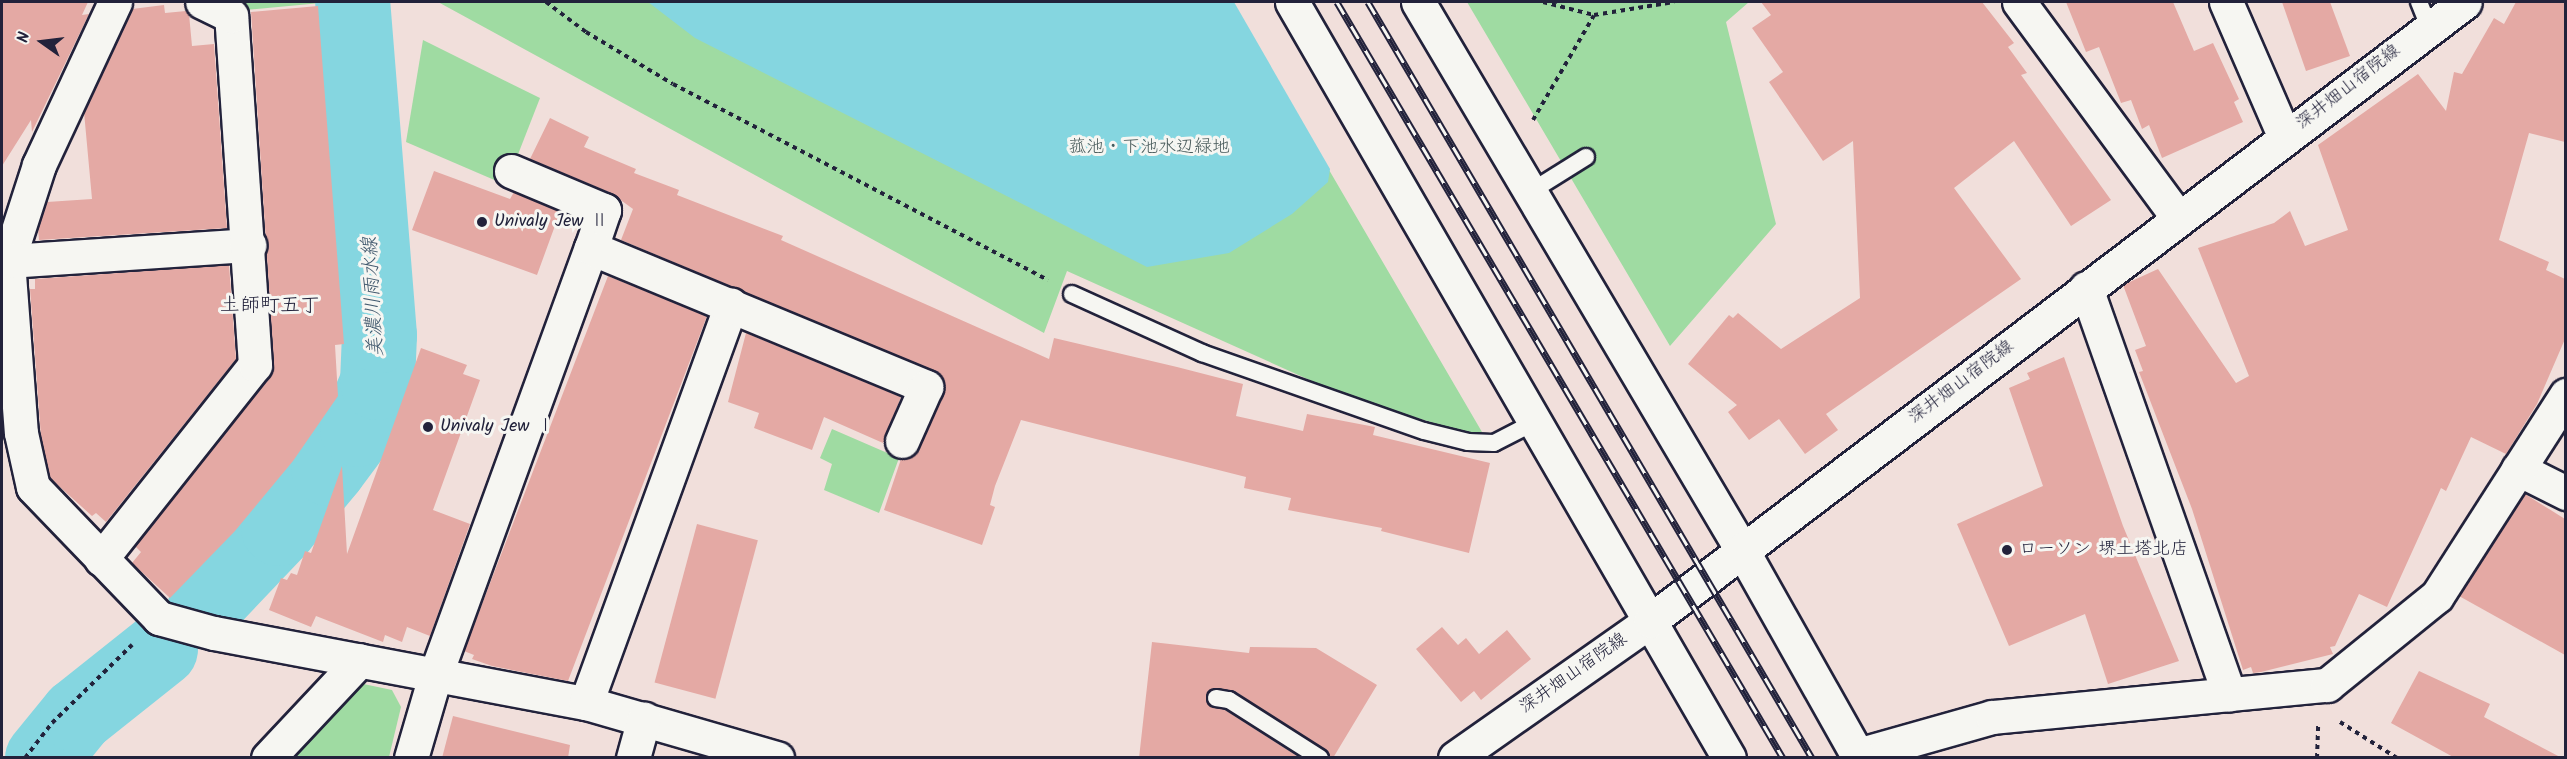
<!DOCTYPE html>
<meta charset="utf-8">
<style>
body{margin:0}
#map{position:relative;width:2567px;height:759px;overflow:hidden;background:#f1dfdb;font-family:Kalam,"Klee One",sans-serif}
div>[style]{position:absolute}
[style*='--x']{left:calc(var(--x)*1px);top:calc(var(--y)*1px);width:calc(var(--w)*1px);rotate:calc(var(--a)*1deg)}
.green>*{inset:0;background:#9fdba2}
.water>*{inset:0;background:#85d6e0}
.river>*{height:75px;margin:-37.5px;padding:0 37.5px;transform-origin:37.5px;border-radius:37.5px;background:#85d6e0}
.building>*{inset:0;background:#e4a9a4;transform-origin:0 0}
.path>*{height:4px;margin-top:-2px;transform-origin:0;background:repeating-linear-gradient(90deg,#22223b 0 4.5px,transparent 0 9px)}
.roads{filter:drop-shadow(2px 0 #22223b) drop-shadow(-2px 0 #22223b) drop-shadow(0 2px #22223b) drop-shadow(0 -2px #22223b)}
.lane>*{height:16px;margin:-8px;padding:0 8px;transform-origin:8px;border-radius:8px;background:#f6f6f2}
.street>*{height:33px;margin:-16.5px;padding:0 16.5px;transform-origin:16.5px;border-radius:16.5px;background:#f6f6f2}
.secondary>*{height:33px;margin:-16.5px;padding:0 16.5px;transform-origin:16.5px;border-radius:16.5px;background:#f6f6f2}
.rail>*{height:7px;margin-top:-3.5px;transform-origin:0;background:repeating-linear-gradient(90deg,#f6f6f2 0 14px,#22223b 0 28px);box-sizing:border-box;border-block:2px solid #22223b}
.dots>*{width:16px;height:16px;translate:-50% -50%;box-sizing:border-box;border:3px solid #f6f6f2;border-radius:50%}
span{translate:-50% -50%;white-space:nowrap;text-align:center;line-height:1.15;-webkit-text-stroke:6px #f6f6f2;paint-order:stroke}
.street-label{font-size:18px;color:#22223b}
.park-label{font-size:18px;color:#485a5a}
.poi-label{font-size:18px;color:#22223b}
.left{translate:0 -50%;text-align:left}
.water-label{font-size:20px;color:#40586d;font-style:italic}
.neighbourhood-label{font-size:20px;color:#22223b}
.frame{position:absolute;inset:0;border:3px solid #22223b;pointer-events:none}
.north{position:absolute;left:12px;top:12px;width:60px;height:60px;-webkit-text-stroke:4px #f6f6f2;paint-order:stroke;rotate:284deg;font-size:16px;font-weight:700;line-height:24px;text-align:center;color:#22223b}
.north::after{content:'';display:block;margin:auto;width:21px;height:27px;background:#22223b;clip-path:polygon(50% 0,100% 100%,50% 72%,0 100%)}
</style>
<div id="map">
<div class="green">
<div style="clip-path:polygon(240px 2px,321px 2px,321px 3px,245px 10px)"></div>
<div style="clip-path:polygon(438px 2px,1231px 2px,1482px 432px,1469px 434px,1343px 395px,1067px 271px,1044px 333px)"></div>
<div style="clip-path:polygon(1467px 2px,1749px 2px,1726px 22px,1776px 224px,1670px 346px)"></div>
<div style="clip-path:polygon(423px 40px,540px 98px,506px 185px,406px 142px)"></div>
<div style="clip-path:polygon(832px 429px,899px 458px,879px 513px,824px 490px,832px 464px,820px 458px)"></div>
<div style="clip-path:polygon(354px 682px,392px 690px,401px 707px,389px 757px,283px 758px)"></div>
</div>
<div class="water">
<div style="clip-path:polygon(648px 2px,1234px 2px,1330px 169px,1328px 182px,1292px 214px,1229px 253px,1147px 267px,695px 38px)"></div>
</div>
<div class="river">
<div style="--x:205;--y:605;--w:106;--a:-46.5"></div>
<div style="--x:278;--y:528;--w:78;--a:-50.2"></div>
<div style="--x:328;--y:468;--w:49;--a:-53.4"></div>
<div style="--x:357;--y:429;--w:51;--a:-66.9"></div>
<div style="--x:377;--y:382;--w:47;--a:-87.6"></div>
<div style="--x:379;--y:335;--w:334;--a:-94.6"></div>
<div style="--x:42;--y:758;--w:55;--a:-50.9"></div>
<div style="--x:77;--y:715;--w:106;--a:-38.5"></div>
</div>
<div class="building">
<div style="clip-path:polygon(2px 2px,88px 2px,82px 15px,89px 14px,32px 132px,31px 120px,2px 166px)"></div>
<div style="clip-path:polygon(1761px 2px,1982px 2px,2014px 43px,2008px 47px,2027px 73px,2021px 75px,2111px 200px,2071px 226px,2014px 141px,1954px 188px,2021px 279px,1826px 414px,1838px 430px,1805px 454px,1779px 419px,1749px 440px,1728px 412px,1737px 405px,1688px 364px,1729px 315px,1733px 318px,1738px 313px,1781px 349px,1860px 298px,1853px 141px,1823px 161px,1769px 82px,1783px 72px,1752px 28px,1771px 15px)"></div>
<div style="clip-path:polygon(2066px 2px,2173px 2px,2194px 51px,2213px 43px,2239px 99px,2234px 102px,2243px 122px,2162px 158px,2149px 125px,2142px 129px,2131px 100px,2121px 103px,2099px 47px,2086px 52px)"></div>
<div style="clip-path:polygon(2282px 2px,2330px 2px,2350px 56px,2306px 71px)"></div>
<div style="clip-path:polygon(2516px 2px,2565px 2px,2565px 142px,2529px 133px,2499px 240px,2549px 262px,2546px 270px,2565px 279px,2565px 339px,2537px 404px,2506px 454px,2471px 437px,2446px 491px,2441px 488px,2387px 607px,2359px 594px,2335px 646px,2330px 647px,2333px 654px,2261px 672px,2253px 673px,2251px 667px,2243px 670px,2192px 509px,2139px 372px,2143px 371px,2135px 350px,2146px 346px,2123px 285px,2158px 269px,2236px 383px,2249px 376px,2198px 248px,2274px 223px,2290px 211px,2305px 246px,2348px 230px,2318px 145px,2418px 74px,2446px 111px,2454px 72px,2462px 74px,2494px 18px,2504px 24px)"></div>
<div style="clip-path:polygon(164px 5px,165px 13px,186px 11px,189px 14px,192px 46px,214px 44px,227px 228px,39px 240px,38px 228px,47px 202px,92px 199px,84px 112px,132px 9px)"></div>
<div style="clip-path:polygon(318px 6px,344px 344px,335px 345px,338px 396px,293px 461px,235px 531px,170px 598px,132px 563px,141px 552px,135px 546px,270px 377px,274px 365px,251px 12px)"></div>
<div style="clip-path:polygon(550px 118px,589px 137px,584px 147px,636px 169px,634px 173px,679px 190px,677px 195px,783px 236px,781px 240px,1049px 359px,1054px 338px,1177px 367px,1243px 384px,1236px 416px,1303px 431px,1307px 414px,1375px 427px,1373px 435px,1490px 463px,1469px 553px,1381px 531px,1382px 528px,1288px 510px,1291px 498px,1244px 488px,1246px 477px,1021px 420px,995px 486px,990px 505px,995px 507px,982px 545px,884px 510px,901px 459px,913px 456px,919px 449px,943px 395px,941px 375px,621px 240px,633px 209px,611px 193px,530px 159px)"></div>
<div style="clip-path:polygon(434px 171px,510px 199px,514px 192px,560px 212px,537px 275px,412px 230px)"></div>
<div style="clip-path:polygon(229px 265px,236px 359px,106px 522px,96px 513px,92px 516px,50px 478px,41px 437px,30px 289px,35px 289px,35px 279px)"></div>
<div style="clip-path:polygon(608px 276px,707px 316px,568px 681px,492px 666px,472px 659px,474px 655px,464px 651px)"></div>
<div style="clip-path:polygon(746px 333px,901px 397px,883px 443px,824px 417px,812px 450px,754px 428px,759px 413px,728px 402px)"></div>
<div style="clip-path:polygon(421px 348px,467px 365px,463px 374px,480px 380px,433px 510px,470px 524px,430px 636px,407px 627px,402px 642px,385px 635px,383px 642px,316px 616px,311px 627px,269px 610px,281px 578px,287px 580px,291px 573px,297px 575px,305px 551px,311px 553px,342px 466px,347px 554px)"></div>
<div style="clip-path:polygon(2064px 357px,2123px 526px,2179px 661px,2108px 684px,2085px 614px,2009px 646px,1957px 524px,2043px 486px,2009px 388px,2030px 379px,2027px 373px)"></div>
<div style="clip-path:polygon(2525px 494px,2565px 519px,2565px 655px,2459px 596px)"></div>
<div style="left:697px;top:524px;width:63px;height:164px;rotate:15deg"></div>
<div style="clip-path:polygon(1442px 627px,1458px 645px,1466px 638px,1479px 654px,1507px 630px,1531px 659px,1481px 700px,1474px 691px,1461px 702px,1416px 649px)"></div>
<div style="clip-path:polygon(1152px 642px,1249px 653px,1250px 647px,1316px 648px,1377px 685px,1333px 758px,1235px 691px,1218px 688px,1208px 692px,1209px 706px,1225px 710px,1300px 758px,1139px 758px)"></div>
<div style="clip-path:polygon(2419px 671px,2490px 704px,2484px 717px,2562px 758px,2455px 758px,2391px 723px)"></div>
<div style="clip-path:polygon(453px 716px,570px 745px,568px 758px,442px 758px)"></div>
</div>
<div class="path">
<div style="--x:546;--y:2;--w:50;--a:36.9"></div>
<div style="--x:586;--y:32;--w:101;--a:30.9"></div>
<div style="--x:673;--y:84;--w:423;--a:27.6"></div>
<div style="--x:1543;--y:2;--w:53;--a:14.3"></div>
<div style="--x:1533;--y:120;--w:121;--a:-59.8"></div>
<div style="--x:1594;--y:15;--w:81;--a:-9.2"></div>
<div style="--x:2340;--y:722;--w:67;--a:32.3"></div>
<div style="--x:25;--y:758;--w:44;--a:-52.4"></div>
<div style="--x:52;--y:723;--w:112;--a:-44.3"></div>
<div style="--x:2317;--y:758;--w:36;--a:-88"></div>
</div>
<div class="roads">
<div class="lane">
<div style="--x:2419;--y:2;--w:27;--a:68"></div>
<div style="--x:1530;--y:192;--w:66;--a:-32"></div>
<div style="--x:1072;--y:294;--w:143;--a:24.4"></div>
<div style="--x:1202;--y:353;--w:235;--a:19.4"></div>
<div style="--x:1424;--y:431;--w:45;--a:14"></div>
<div style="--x:1468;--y:442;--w:26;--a:2"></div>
<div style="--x:1494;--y:443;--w:44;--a:-27.1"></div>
<div style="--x:1216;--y:698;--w:13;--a:9"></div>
<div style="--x:1229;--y:700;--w:108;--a:32.5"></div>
</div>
<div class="street">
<div style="--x:115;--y:2;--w:180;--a:115"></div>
<div style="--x:39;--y:165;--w:101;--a:107.9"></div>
<div style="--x:8;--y:261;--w:172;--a:85.7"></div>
<div style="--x:21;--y:433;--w:55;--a:77.5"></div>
<div style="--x:33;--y:487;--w:182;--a:46.1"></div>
<div style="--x:159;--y:618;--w:57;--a:15.3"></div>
<div style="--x:214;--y:633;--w:379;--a:10.7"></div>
<div style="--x:586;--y:703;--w:199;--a:16.1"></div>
<div style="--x:2019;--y:2;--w:268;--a:53.6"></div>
<div style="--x:2226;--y:2;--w:148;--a:66.5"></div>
<div style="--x:511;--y:171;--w:101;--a:22.8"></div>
<div style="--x:604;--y:210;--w:40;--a:108.9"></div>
<div style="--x:8;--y:261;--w:242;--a:-3.8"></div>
<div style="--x:2086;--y:288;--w:431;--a:70.6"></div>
<div style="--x:2518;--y:469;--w:54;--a:26.6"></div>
<div style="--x:101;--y:559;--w:248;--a:-51.6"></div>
<div style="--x:255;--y:365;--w:350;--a:-93.9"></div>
<div style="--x:231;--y:16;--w:32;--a:-154"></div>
<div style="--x:586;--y:703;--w:424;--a:-70"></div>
<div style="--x:1858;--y:755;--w:139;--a:-15.8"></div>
<div style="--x:1992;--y:717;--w:337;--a:-5.5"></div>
<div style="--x:2327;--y:685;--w:141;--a:-39"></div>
<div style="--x:2437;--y:596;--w:239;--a:-57.3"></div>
<div style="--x:268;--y:758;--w:134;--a:-46.8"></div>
<div style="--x:411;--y:758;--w:85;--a:-73.7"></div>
<div style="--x:435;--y:676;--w:456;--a:-70"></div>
<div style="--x:591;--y:248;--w:363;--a:22.5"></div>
<div style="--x:926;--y:387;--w:59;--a:114"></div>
<div style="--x:633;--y:758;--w:41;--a:-74.6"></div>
</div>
<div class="secondary">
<div style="--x:1292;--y:2;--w:873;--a:59.97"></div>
<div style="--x:1418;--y:2;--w:637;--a:59.41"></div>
<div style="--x:1742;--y:550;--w:239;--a:60.6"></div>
<div style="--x:1455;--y:758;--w:238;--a:-35.1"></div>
<div style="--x:1650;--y:621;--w:1023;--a:-37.22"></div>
</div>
</div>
<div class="rail">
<div style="--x:1337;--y:2;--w:878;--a:59.46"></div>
<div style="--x:1368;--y:2;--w:877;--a:59.57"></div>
</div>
<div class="dots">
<div style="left:482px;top:222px;background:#22223b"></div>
<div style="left:428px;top:427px;background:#22223b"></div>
<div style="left:2007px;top:550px;background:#22223b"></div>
</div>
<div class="street-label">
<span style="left:2349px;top:88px;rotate:-38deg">深井畑山宿院線</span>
<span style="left:1962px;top:383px;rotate:-37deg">深井畑山宿院線</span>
<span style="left:1574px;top:674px;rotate:-35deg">深井畑山宿院線</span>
</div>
<div class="park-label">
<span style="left:1149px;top:148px">菰池・下池水辺緑地</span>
</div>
<div class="poi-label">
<span class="left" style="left:494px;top:222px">Univaly Jew Ⅱ</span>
<span class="left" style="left:440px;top:427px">Univaly Jew Ⅰ</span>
<span class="left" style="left:2019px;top:550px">ローソン 堺土塔北店</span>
</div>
<div class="water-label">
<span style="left:374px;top:297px;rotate:-93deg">美濃川雨水線</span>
</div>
<div class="neighbourhood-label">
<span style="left:270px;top:306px">土師町五丁</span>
</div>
<div class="frame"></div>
<div class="north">N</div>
</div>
